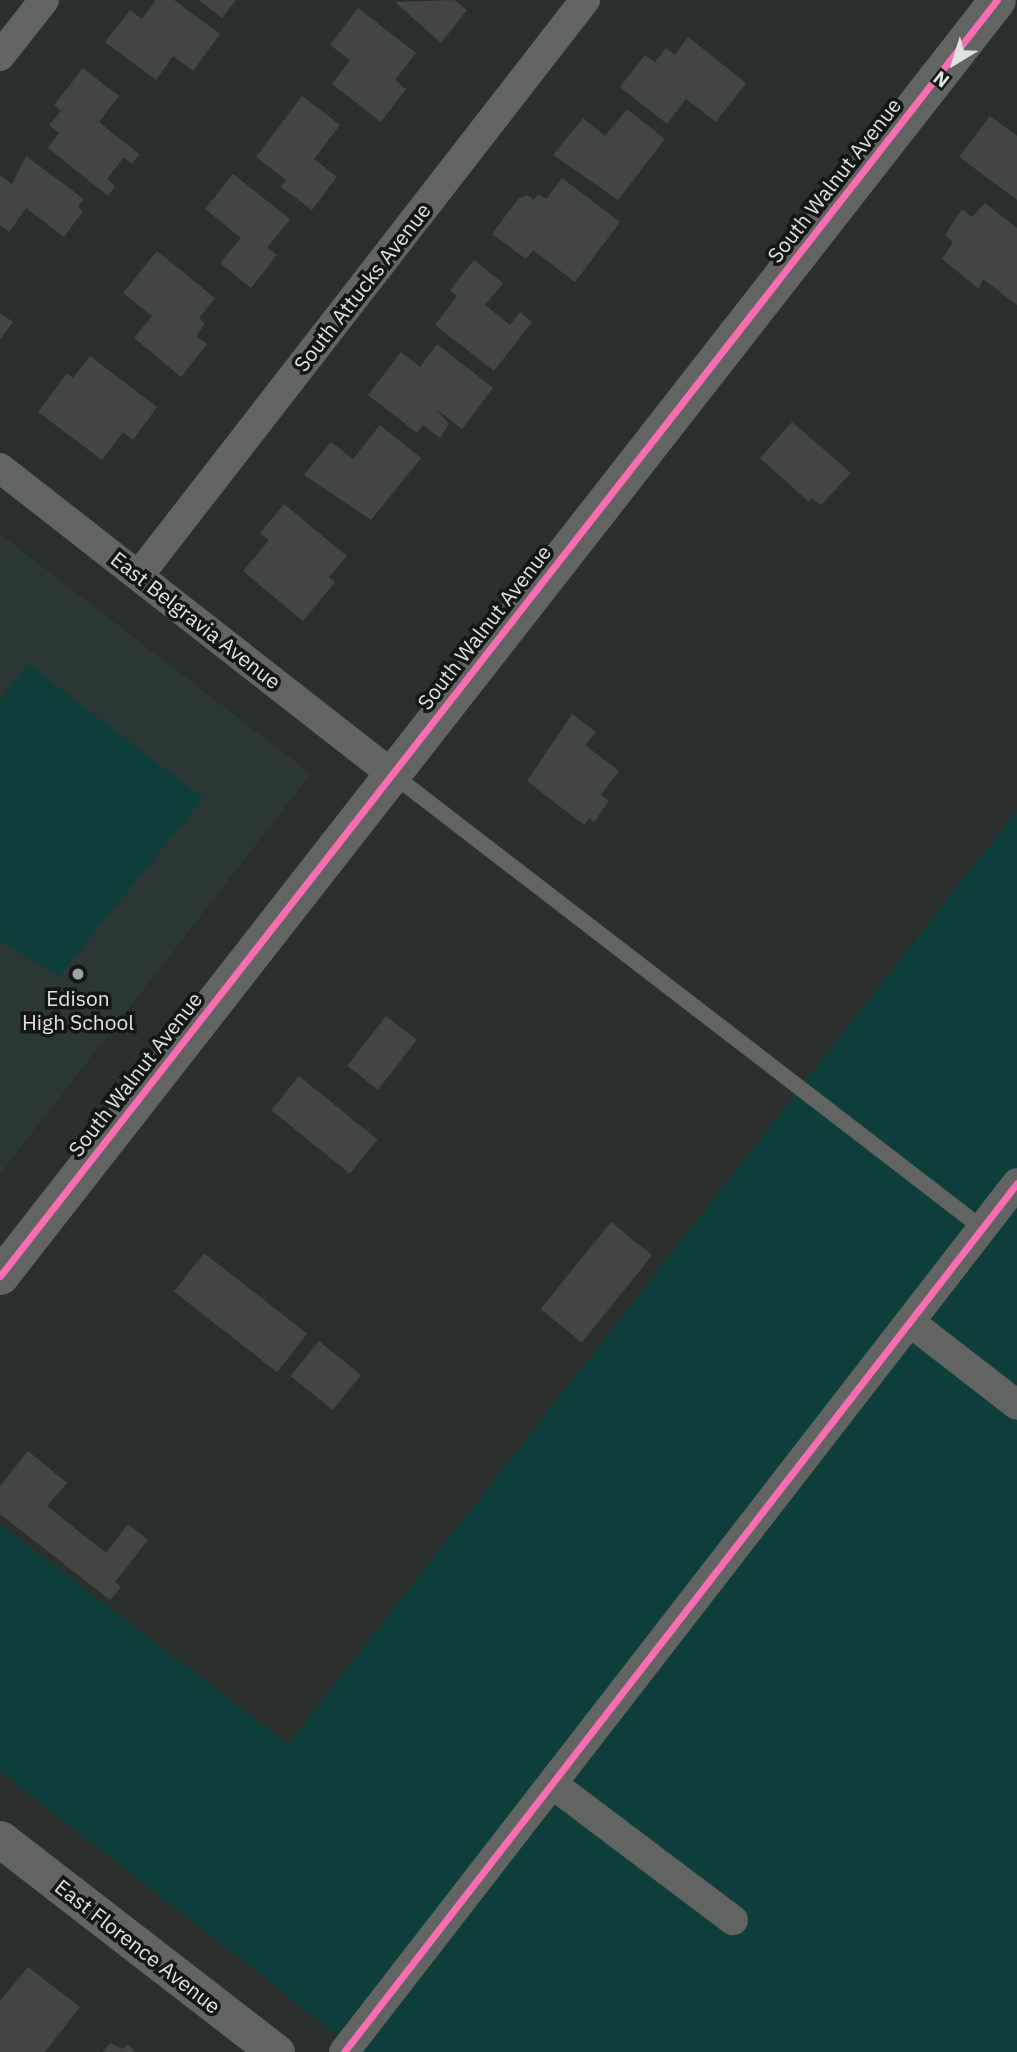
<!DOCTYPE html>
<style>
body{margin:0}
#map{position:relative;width:1017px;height:2052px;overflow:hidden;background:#2a2e2d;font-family:"IBM Plex Sans",sans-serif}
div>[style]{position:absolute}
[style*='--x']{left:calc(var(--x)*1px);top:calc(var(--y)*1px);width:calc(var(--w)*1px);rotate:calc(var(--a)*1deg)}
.built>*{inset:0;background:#2a3735}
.green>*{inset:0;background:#0e3e3a}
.building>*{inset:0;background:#424544;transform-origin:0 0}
.service>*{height:16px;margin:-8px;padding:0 8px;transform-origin:8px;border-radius:8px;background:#616463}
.minor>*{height:30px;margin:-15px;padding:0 15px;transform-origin:15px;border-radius:15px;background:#616463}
.tertiary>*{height:37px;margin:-18.5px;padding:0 18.5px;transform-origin:18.5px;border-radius:18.5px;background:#616463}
.cycleway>*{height:7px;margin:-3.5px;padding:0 3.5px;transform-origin:3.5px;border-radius:3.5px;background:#f96db3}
.dots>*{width:19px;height:19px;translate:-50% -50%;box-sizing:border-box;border:4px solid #141616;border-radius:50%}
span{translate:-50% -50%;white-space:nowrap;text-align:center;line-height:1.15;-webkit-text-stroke:7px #141616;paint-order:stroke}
.street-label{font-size:21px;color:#dee2e1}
.poi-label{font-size:21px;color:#dee2e1}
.north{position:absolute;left:919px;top:28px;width:70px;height:70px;-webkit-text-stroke:5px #141616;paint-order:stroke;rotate:218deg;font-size:19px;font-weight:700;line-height:28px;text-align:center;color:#dee2e1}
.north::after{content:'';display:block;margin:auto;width:24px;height:32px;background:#dee2e1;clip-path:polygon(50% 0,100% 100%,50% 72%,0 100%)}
</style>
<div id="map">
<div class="built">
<div style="clip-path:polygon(0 534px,311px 774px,0 1174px)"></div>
</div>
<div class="green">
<div style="clip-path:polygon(28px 664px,203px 798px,59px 976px,0 941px,0 701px)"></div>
<div style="clip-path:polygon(1017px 810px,1017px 2052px,359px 2052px,0 1771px,0 1524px,288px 1744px)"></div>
</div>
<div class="building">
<div style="clip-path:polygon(156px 0,174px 0,220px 34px,193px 71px,173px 56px,156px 80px,105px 42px,130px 10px,142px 19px)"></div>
<div style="clip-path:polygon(199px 0,236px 0,222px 18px)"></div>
<div style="clip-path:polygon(454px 0,467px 10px,441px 43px,395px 2px)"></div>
<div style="clip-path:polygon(358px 8px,416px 53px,395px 80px,406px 89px,381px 122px,332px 84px,350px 60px,330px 45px)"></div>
<div style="clip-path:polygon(688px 37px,746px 83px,716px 122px,686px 99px,667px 124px,620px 87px,645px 55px,655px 62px,666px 48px,675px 55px)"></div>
<div style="clip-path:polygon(83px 68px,119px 96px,99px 122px,139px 154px,132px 164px,124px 157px,107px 179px,115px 186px,108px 196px,48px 148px,59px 133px,49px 125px,61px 111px,54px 105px)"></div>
<div style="clip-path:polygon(302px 96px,340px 125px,314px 159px,337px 177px,312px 210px,281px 187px,286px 180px,256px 157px)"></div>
<div style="clip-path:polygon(627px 109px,665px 139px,618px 200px,553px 155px,583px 118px,605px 136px)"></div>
<div style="clip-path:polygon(990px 116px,1017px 136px,1017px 200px,959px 157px)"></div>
<div style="clip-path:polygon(26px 156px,84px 199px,78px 207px,83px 211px,64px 237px,26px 208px,9px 232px,0 225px,0 175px,12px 184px)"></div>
<div style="clip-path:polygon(233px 174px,290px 219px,267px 248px,277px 255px,251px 288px,220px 263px,241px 238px,205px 209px)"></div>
<div style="clip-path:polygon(562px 178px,620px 222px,575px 282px,533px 250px,526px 259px,492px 234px,518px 199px,527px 195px,534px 200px,538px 194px,546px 199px)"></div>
<div style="clip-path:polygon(985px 203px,1017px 228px,1017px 305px,983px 279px,979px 289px,942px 259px,953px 242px,945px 235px,962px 209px,972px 217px)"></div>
<div style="clip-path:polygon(157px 251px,215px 298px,199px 318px,205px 324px,196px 336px,207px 344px,181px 377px,134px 338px,152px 316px,123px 293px)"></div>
<div style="clip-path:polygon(474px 260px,503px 283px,485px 305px,510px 325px,520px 312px,532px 322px,494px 371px,435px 325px,457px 296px,450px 290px)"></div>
<div style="clip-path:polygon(0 313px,13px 322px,0 340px)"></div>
<div style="clip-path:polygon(437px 344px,493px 388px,462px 429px,436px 409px,449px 424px,440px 438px,423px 425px,417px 433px,368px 395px,401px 352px,420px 367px)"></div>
<div style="clip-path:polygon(90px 356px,157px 407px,133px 440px,123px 432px,102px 460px,38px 412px,67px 373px,73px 378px)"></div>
<div style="clip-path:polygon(792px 422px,851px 473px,821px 505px,811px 498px,809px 502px,760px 458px)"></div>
<div style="clip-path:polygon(380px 425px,421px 458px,371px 520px,304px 475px,331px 442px,353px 459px)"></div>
<div style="clip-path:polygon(284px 504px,347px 556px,329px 577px,335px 582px,303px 621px,243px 571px,269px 540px,260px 533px)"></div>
<div style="clip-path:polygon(572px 714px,596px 732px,585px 745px,619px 771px,601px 795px,609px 801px,594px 822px,589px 818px,584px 825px,527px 781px)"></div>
<div style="left:386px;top:1016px;width:39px;height:63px;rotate:38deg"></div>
<div style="left:299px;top:1076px;width:101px;height:44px;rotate:39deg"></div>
<div style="left:611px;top:1222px;width:53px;height:112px;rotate:39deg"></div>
<div style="left:204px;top:1253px;width:131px;height:49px;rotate:38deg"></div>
<div style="left:319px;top:1341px;width:54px;height:45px;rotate:39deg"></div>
<div style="clip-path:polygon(28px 1451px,67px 1483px,47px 1506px,106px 1553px,128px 1524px,148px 1540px,115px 1582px,121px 1587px,110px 1600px,0 1514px,0 1486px)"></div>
<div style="clip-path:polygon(28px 1967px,80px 2007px,45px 2052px,0 2052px,0 2001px)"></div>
<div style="clip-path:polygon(110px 2043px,122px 2049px,128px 2044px,135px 2052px,103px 2052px)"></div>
</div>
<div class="service">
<div style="--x:392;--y:774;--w:744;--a:37.58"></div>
</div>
<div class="minor">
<div style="--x:0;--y:56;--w:71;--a:-51.8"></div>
<div style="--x:0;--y:468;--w:497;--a:38"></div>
<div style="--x:139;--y:575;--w:728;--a:-52.2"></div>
<div style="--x:910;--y:1322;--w:135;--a:37.8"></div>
<div style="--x:555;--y:1786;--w:223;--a:37"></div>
<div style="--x:344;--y:2052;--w:1099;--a:-52.24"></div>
</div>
<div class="tertiary">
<div style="--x:0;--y:1276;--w:1619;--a:-52"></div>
<div style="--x:0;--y:1839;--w:349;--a:37.7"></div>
</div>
<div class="cycleway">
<div style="--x:0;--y:1276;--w:1619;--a:-52"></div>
<div style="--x:344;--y:2052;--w:1099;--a:-52.24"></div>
</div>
<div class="dots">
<div style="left:78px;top:974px;background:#9fa3a2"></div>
</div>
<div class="street-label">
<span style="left:834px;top:180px;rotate:-52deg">South Walnut Avenue</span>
<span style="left:362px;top:287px;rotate:-52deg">South Attucks Avenue</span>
<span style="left:196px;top:620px;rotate:38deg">East Belgravia Avenue</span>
<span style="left:484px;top:627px;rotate:-52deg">South Walnut Avenue</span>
<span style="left:135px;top:1074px;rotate:-52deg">South Walnut Avenue</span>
<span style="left:138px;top:1946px;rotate:38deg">East Florence Avenue</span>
</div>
<div class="poi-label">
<span style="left:78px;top:1010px">Edison<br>High School</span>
</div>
<div class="north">N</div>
</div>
